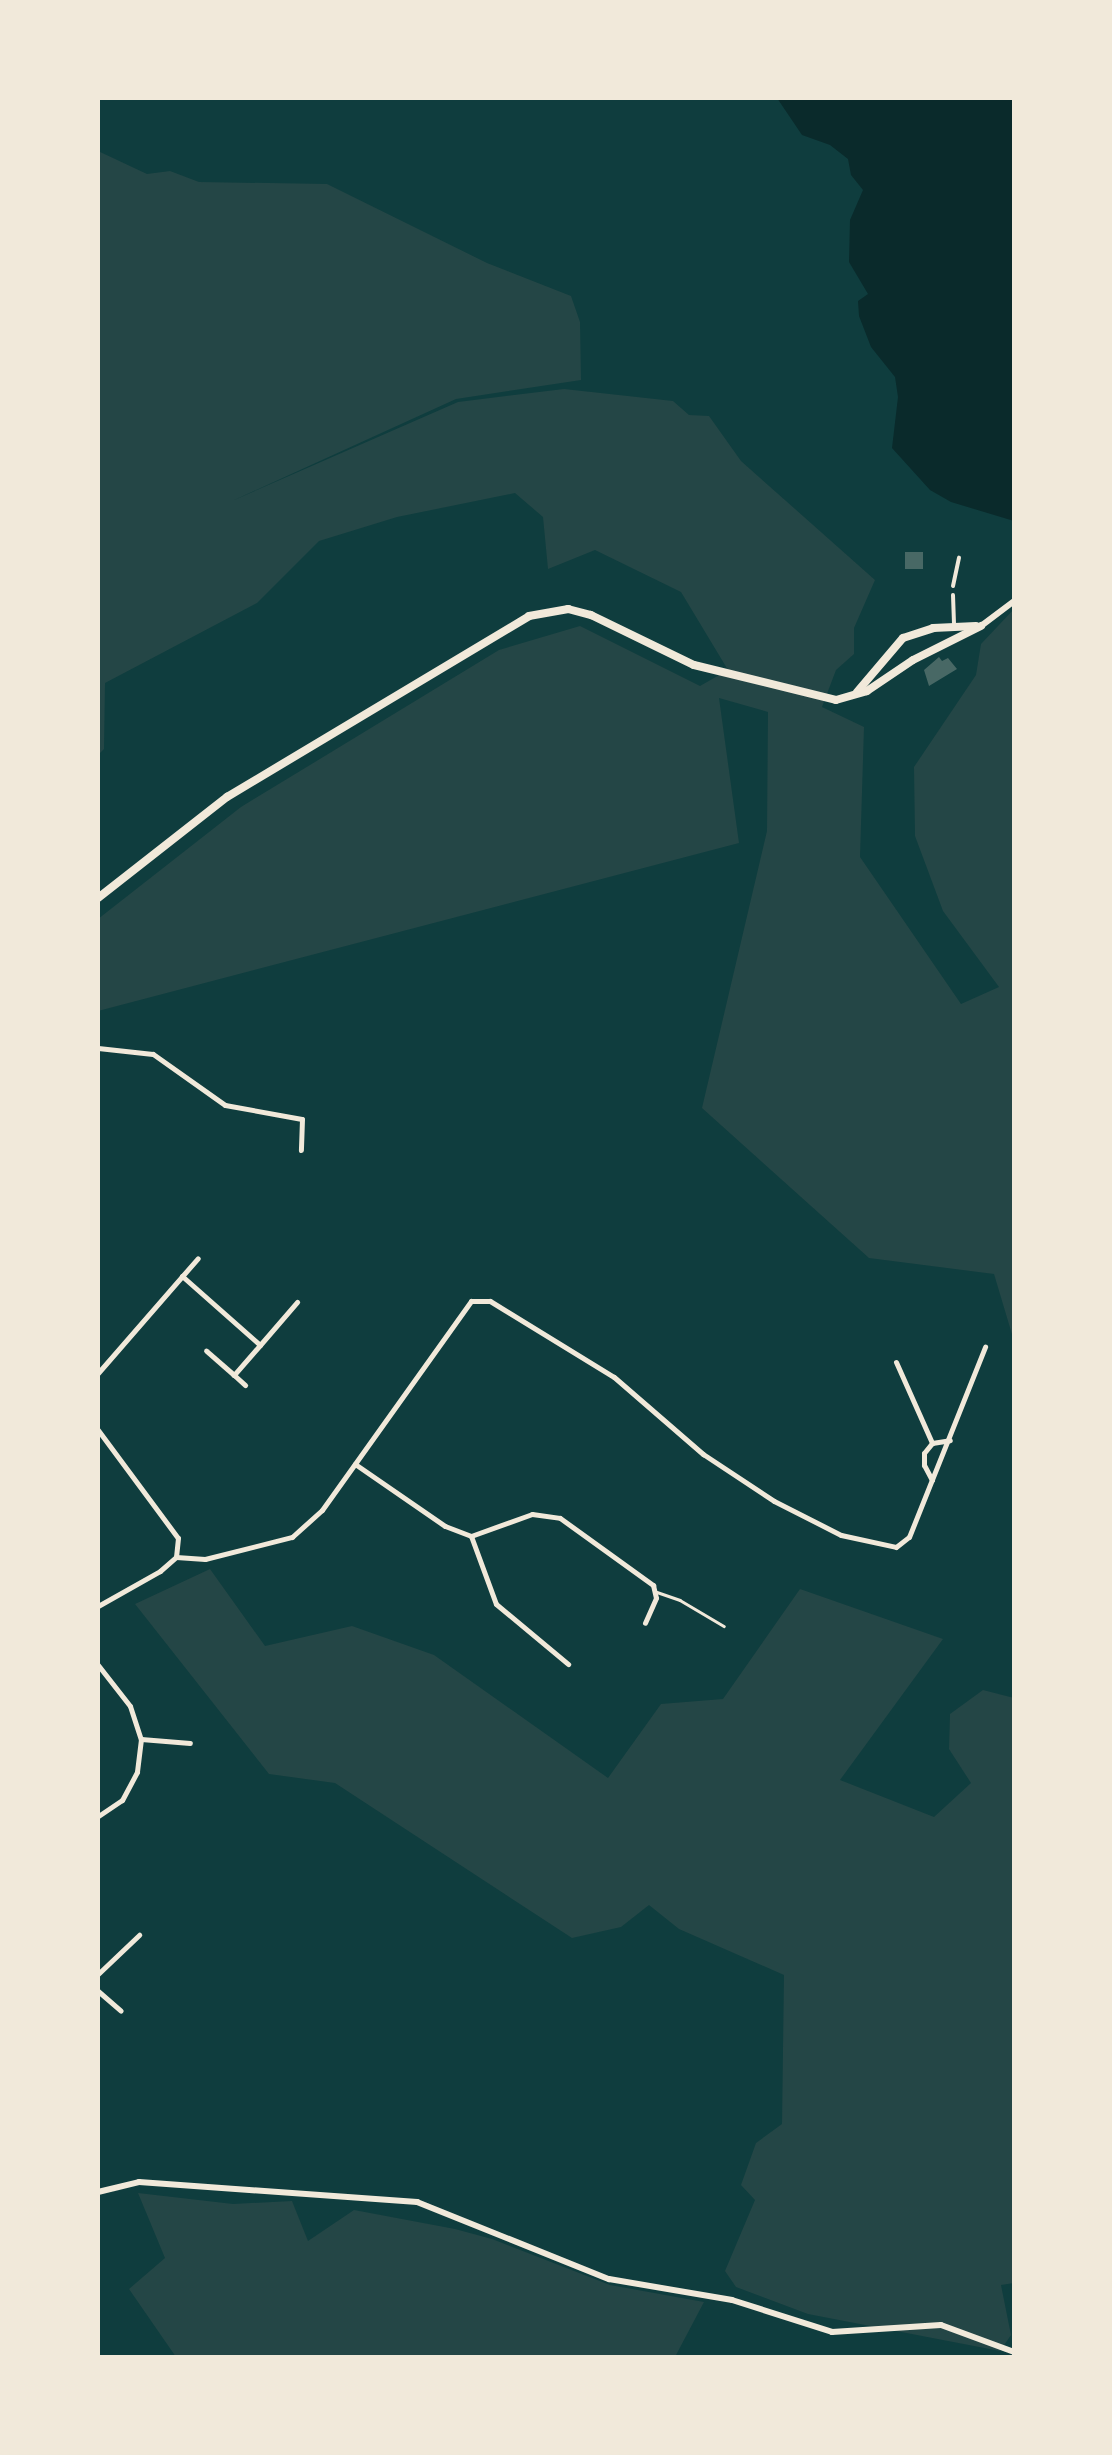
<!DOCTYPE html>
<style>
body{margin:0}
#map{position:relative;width:1112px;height:2455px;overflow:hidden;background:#0f3d3e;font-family:"Open Sans",sans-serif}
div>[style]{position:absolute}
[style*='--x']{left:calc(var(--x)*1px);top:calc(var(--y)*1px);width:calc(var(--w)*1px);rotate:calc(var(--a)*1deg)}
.green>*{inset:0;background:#244646}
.water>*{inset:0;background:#0a2a2b}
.building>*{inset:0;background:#486865;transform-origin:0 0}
.service>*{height:2.5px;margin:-1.25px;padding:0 1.25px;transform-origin:1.25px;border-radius:1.25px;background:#f1e9da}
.pedestrian>*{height:4px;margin:-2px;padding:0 2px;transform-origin:2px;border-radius:2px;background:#f1e9da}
.minor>*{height:5px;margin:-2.5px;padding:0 2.5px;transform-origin:2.5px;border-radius:2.5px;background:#f1e9da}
.tertiary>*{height:6px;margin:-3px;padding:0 3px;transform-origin:3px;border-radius:3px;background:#f1e9da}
.secondary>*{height:8px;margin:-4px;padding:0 4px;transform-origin:4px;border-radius:4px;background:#f1e9da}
span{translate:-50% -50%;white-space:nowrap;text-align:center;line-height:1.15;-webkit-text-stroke:8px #f1e9da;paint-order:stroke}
.frame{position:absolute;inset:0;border:100px solid #f1e9da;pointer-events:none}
</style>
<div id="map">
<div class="green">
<div style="clip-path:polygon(98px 151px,147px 174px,170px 171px,199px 182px,327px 184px,487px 263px,571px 296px,580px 322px,581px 380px,456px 399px,232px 501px,458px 402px,564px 389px,673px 401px,689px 415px,709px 416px,741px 461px,875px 580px,854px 628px,854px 654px,836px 670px,822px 707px,864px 727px,860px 857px,961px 1004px,999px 987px,943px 911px,915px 836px,914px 767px,976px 675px,981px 644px,1014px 609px,1014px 1341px,994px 1274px,869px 1258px,702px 1108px,767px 831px,768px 712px,719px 698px,739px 843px,98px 1011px,98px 919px,241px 807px,499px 650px,580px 626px,700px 686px,728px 670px,681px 592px,595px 550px,548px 569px,543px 517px,515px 493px,397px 517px,319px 541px,257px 603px,105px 683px,104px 749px,98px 755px)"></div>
<div style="clip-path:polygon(210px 1569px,265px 1646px,352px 1626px,434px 1655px,608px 1778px,661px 1704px,723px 1699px,800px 1589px,943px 1639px,840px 1780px,934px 1817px,971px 1783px,949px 1749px,950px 1714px,983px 1690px,1014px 1698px,1014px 2283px,1001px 2285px,1011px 2335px,1000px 2351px,808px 2314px,736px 2287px,725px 2271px,755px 2200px,741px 2185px,756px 2143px,782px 2124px,784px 1975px,679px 1929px,649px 1905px,621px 1927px,572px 1938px,335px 1783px,269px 1774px,135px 1604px)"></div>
<div style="clip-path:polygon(138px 2193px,233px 2204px,292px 2201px,308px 2241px,354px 2210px,455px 2229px,492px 2239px,610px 2285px,704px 2302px,675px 2357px,176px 2357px,129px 2289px,165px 2258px)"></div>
</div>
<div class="water">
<div style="clip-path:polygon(777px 98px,1014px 98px,1014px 521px,951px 502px,930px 490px,892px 448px,898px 397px,895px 377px,871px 347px,859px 316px,858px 301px,868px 294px,849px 262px,850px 220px,863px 190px,851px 175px,848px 159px,830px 145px,802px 135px)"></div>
</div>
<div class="building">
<div style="left:905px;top:552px;width:18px;height:17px"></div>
<div style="clip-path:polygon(939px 657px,942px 661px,948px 658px,957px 669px,929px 686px,924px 670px)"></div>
</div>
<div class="service">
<div style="--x:657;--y:1592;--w:24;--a:19"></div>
<div style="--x:680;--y:1600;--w:51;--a:30.6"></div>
</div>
<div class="pedestrian">
<div style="--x:953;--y:586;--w:29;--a:-78"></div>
<div style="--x:953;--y:595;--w:32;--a:88"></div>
</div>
<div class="minor">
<div style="--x:98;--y:1048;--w:55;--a:6.2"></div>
<div style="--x:153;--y:1054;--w:88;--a:35.3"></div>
<div style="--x:225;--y:1105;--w:78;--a:10.3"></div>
<div style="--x:302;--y:1119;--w:31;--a:92"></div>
<div style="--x:182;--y:1276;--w:104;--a:41.5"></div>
<div style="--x:260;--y:1345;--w:40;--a:131"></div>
<div style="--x:234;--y:1375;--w:37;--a:-139"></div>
<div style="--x:260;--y:1345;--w:57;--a:-49.3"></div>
<div style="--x:896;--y:1362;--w:89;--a:66"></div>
<div style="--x:98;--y:1373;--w:152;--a:-49"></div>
<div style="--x:234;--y:1375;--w:15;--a:42"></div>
<div style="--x:98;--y:1430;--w:134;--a:53.5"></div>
<div style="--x:178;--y:1538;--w:18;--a:96"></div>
<div style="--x:355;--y:1464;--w:109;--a:34.6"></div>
<div style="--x:445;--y:1526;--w:28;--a:21"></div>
<div style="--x:471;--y:1536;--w:72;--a:69.8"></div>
<div style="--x:496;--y:1604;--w:94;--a:39.8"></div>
<div style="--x:932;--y:1480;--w:17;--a:-118"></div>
<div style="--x:924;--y:1465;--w:12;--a:-90"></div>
<div style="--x:924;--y:1453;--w:13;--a:-51"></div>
<div style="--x:932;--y:1443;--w:18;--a:-9"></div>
<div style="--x:471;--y:1536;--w:65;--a:-19.8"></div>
<div style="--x:532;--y:1514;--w:28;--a:8"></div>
<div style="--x:560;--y:1518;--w:115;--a:35.8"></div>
<div style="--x:653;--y:1585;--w:13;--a:77"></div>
<div style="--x:656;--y:1598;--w:27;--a:114"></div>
<div style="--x:98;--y:1606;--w:71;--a:-29.4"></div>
<div style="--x:160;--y:1571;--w:21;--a:-41"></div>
<div style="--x:176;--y:1557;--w:29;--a:4"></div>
<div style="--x:205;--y:1559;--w:90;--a:-14.2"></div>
<div style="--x:292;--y:1537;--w:40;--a:-42"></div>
<div style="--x:322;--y:1510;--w:257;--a:-54.5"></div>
<div style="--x:471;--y:1301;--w:19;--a:0"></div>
<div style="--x:490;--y:1301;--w:145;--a:31.5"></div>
<div style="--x:614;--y:1377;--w:118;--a:40.9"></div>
<div style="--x:703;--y:1454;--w:85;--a:33.5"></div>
<div style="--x:774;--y:1501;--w:75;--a:26.9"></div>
<div style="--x:841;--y:1535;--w:56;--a:12.3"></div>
<div style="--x:896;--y:1547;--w:16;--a:-38"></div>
<div style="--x:909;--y:1537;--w:205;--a:-68.2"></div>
<div style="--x:98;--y:1665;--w:52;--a:52"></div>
<div style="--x:130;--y:1706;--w:35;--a:72"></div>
<div style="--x:141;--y:1739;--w:33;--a:97"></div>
<div style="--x:137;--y:1772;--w:32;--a:118"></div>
<div style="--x:122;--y:1800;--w:29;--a:146"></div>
<div style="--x:141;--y:1739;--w:49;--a:4.7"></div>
<div style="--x:98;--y:1974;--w:57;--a:-43.6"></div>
<div style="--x:98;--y:1991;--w:30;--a:41"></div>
</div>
<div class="tertiary">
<div style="--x:981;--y:626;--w:41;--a:-37.1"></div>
<div style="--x:98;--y:2192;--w:42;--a:-13.7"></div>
<div style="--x:139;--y:2182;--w:279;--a:4.1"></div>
<div style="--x:417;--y:2202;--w:207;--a:21.9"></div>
<div style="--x:609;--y:2279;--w:125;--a:9.7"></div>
<div style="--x:732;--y:2300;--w:105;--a:17.7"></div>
<div style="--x:832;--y:2332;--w:109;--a:-3.7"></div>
<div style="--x:941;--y:2325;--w:78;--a:20.3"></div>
</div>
<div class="secondary">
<div style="--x:857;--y:692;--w:71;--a:-49.6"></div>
<div style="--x:903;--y:638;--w:32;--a:-18"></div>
<div style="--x:933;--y:628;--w:43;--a:-2.7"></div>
<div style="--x:98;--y:898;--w:164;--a:-38.1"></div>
<div style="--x:227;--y:797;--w:352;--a:-30.9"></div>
<div style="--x:529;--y:616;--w:40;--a:-10"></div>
<div style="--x:568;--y:609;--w:24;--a:15"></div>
<div style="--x:591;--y:615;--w:114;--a:25.9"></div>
<div style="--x:694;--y:665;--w:146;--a:13.8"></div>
<div style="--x:836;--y:700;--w:32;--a:-16"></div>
<div style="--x:867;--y:691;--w:55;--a:-34"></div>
<div style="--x:913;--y:660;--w:76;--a:-26.6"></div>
</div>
<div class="frame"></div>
</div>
